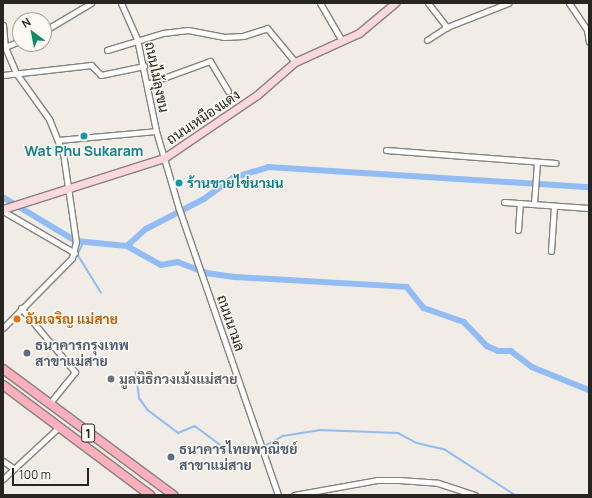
<!DOCTYPE html>
<meta charset="utf-8">
<style>
body{margin:0}
#map{position:relative;width:592px;height:498px;overflow:hidden;background:#f1ece5;font-family:Manrope,Sarabun,sans-serif}
div>[style]{position:absolute}
[style*='--x']{left:calc(var(--x)*1px);top:calc(var(--y)*1px);width:calc(var(--w)*1px);rotate:calc(var(--a)*1deg)}
.stream>*{height:1.5px;margin:-0.75px;padding:0 0.75px;transform-origin:0.75px;border-radius:0.75px;background:#91bcf4}
.canal>*{height:5.5px;margin:-2.75px;padding:0 2.75px;transform-origin:2.75px;border-radius:2.75px;background:#91bcf4}
.roads{filter:drop-shadow(1px 0 #86827c) drop-shadow(-1px 0 #86827c) drop-shadow(0 1px #86827c) drop-shadow(0 -1px #86827c)}
.street>*{height:5px;margin:-2.5px;padding:0 2.5px;transform-origin:2.5px;border-radius:2.5px;background:#fff}
.secondary>*{height:7px;margin:-3.5px;padding:0 3.5px;transform-origin:3.5px;border-radius:3.5px;background:#fed7dd}
.primary>*{height:8px;margin:-4px;padding:0 4px;transform-origin:4px;border-radius:4px;background:#fdafbc}
.dots>*{width:11px;height:11px;translate:-50% -50%;box-sizing:border-box;border:2px solid #fefaf2;border-radius:50%}
span{translate:-50% -50%;white-space:nowrap;text-align:center;line-height:1.15;-webkit-text-stroke:3px #fefaf2;paint-order:stroke}
.shield-label span{padding:1px 3px;background:#fefaf2;border:1px solid;border-radius:3px;-webkit-text-stroke-width:0}
.shield-label{font-size:13px;color:#262522;font-weight:700}
.street-label{font-size:14px;color:#262522}
.culture-label{font-size:14px;color:#0d838f;font-weight:700}
.left{translate:0 -50%;text-align:left}
.food-label{font-size:14px;color:#c56008;font-weight:700}
.service-label{font-size:14px;color:#4e5e75;font-weight:700}
.worship-label{font-size:14px;color:#5b616d;font-weight:700}
.frame{position:absolute;inset:0;border:4px solid #262522;pointer-events:none}
.north{position:absolute;left:12px;top:12px;width:40px;height:40px;box-sizing:border-box;background:#fefaf2;border:1px solid #a8a59f;border-radius:50%;rotate:328deg;font-size:11px;font-weight:700;line-height:16px;text-align:center;color:#262522}
.north::after{content:'';display:block;margin:auto;width:14px;height:18px;background:#11896a;clip-path:polygon(50% 0,100% 100%,50% 72%,0 100%)}
.scale{position:absolute;left:12px;top:468px;width:77px;height:18px;box-sizing:border-box;border:2px solid #262522;border-top:0;padding-left:5px;font-size:12px;line-height:14px;white-space:nowrap;color:#262522;-webkit-text-stroke:3px #fefaf2;paint-order:stroke}
</style>
<div id="map">
<div class="stream">
<div style="--x:84;--y:242;--w:14;--a:115"></div>
<div style="--x:78;--y:255;--w:44;--a:58.1"></div>
<div style="--x:136;--y:372;--w:27;--a:82"></div>
<div style="--x:140;--y:399;--w:14;--a:54"></div>
<div style="--x:148;--y:410;--w:38;--a:37"></div>
<div style="--x:178;--y:433;--w:18;--a:-22"></div>
<div style="--x:195;--y:426;--w:47;--a:36.4"></div>
<div style="--x:233;--y:454;--w:27;--a:-13"></div>
<div style="--x:263;--y:447;--w:23;--a:-29"></div>
<div style="--x:283;--y:436;--w:36;--a:-9"></div>
<div style="--x:319;--y:430;--w:79;--a:2.2"></div>
<div style="--x:398;--y:433;--w:21;--a:28"></div>
<div style="--x:417;--y:443;--w:28;--a:13"></div>
<div style="--x:444;--y:449;--w:85;--a:32.9"></div>
</div>
<div class="canal">
<div style="--x:3;--y:197;--w:85;--a:31.1"></div>
<div style="--x:76;--y:241;--w:51;--a:5.6"></div>
<div style="--x:127;--y:246;--w:39;--a:29"></div>
<div style="--x:161;--y:265;--w:17;--a:-10"></div>
<div style="--x:178;--y:262;--w:30;--a:21"></div>
<div style="--x:206;--y:273;--w:30;--a:8"></div>
<div style="--x:236;--y:277;--w:171;--a:3.3"></div>
<div style="--x:407;--y:287;--w:27;--a:51"></div>
<div style="--x:424;--y:308;--w:42;--a:19.3"></div>
<div style="--x:464;--y:322;--w:33;--a:46"></div>
<div style="--x:487;--y:346;--w:12;--a:24"></div>
<div style="--x:498;--y:351;--w:13;--a:0"></div>
<div style="--x:511;--y:351;--w:26;--a:37"></div>
<div style="--x:532;--y:367;--w:61;--a:22"></div>
<div style="--x:127;--y:246;--w:25;--a:-42"></div>
<div style="--x:146;--y:229;--w:65;--a:-27.3"></div>
<div style="--x:204;--y:199;--w:36;--a:-36"></div>
<div style="--x:233;--y:178;--w:37;--a:-17"></div>
<div style="--x:268;--y:167;--w:322;--a:3.6"></div>
</div>
<div class="roads">
<div class="street">
<div style="--x:121;--y:3;--w:39;--a:66"></div>
<div style="--x:137;--y:39;--w:94;--a:78.3"></div>
<div style="--x:156;--y:131;--w:81;--a:73.6"></div>
<div style="--x:179;--y:209;--w:303;--a:70.9"></div>
<div style="--x:320;--y:3;--w:44;--a:59.9"></div>
<div style="--x:428;--y:3;--w:31;--a:52"></div>
<div style="--x:447;--y:27;--w:66;--a:-21.5"></div>
<div style="--x:569;--y:3;--w:32;--a:56"></div>
<div style="--x:587;--y:30;--w:12;--a:81"></div>
<div style="--x:3;--y:25;--w:22;--a:85"></div>
<div style="--x:5;--y:47;--w:28;--a:67"></div>
<div style="--x:16;--y:73;--w:57;--a:54.3"></div>
<div style="--x:49;--y:119;--w:37;--a:68"></div>
<div style="--x:63;--y:153;--w:90;--a:81.7"></div>
<div style="--x:76;--y:242;--w:16;--a:104"></div>
<div style="--x:72;--y:258;--w:98;--a:134.6"></div>
<div style="--x:44;--y:31;--w:55;--a:-30.8"></div>
<div style="--x:427;--y:40;--w:24;--a:-33"></div>
<div style="--x:5;--y:47;--w:16;--a:-22"></div>
<div style="--x:107;--y:50;--w:59;--a:-16.9"></div>
<div style="--x:163;--y:33;--w:25;--a:-7"></div>
<div style="--x:188;--y:30;--w:37;--a:11"></div>
<div style="--x:224;--y:37;--w:19;--a:-3"></div>
<div style="--x:243;--y:36;--w:25;--a:-18"></div>
<div style="--x:267;--y:28;--w:44;--a:50.5"></div>
<div style="--x:3;--y:75;--w:89;--a:-6.5"></div>
<div style="--x:91;--y:65;--w:14;--a:45"></div>
<div style="--x:101;--y:75;--w:44;--a:-11.8"></div>
<div style="--x:147;--y:84;--w:67;--a:-20.1"></div>
<div style="--x:210;--y:61;--w:35;--a:59"></div>
<div style="--x:58;--y:140;--w:98;--a:-5.2"></div>
<div style="--x:386;--y:150;--w:170;--a:4.4"></div>
<div style="--x:504;--y:202;--w:85;--a:4"></div>
<div style="--x:534;--y:204;--w:42;--a:-85.9"></div>
<div style="--x:3;--y:211;--w:83;--a:30.3"></div>
<div style="--x:518;--y:230;--w:27;--a:-86"></div>
<div style="--x:551;--y:251;--w:45;--a:-86.2"></div>
<div style="--x:21;--y:308;--w:84;--a:49.8"></div>
<div style="--x:75;--y:372;--w:41;--a:129.1"></div>
<div style="--x:3;--y:461;--w:12;--a:35"></div>
<div style="--x:3;--y:479;--w:76;--a:-42.9"></div>
<div style="--x:294;--y:495;--w:84;--a:-10.2"></div>
<div style="--x:377;--y:480;--w:22;--a:0"></div>
<div style="--x:399;--y:480;--w:39;--a:4"></div>
<div style="--x:438;--y:483;--w:39;--a:18"></div>
</div>
<div class="secondary">
<div style="--x:3;--y:209;--w:169;--a:-17.6"></div>
<div style="--x:164;--y:158;--w:112;--a:-34.1"></div>
<div style="--x:257;--y:95;--w:50;--a:-41"></div>
<div style="--x:295;--y:62;--w:70;--a:-24.4"></div>
<div style="--x:359;--y:33;--w:47;--a:-39.8"></div>
</div>
<div class="primary">
<div style="--x:3;--y:369;--w:212;--a:36.5"></div>
<div style="--x:3;--y:385;--w:184;--a:36.8"></div>
</div>
</div>
<div class="dots">
<div style="left:84px;top:136px;background:#0f9aa8"></div>
<div style="left:179px;top:183px;background:#0f9aa8"></div>
<div style="left:17px;top:319px;background:#e8710a"></div>
<div style="left:27px;top:353px;background:#5c6f8a"></div>
<div style="left:111px;top:379px;background:#6b7280"></div>
<div style="left:171px;top:457px;background:#5c6f8a"></div>
</div>
<div class="shield-label">
<span style="left:88px;top:433px">1</span>
</div>
<div class="street-label">
<span style="left:157px;top:77px;rotate:78deg">ถนนไม้ลุงขน</span>
<span style="left:203px;top:117px;rotate:-34deg">ถนนเหมืองแดง</span>
<span style="left:231px;top:323px;rotate:71deg">ถนนนามล</span>
</div>
<div class="culture-label">
<span style="left:84px;top:151px">Wat Phu Sukaram</span>
<span class="left" style="left:187px;top:183px">ร้านขายไข่นามน</span>
</div>
<div class="food-label">
<span class="left" style="left:25px;top:319px">อันเจริญ แม่สาย</span>
</div>
<div class="service-label">
<span class="left" style="left:35px;top:353px">ธนาคารกรุงเทพ<br>สาขาแม่สาย</span>
<span class="left" style="left:179px;top:457px">ธนาคารไทยพาณิชย์<br>สาขาแม่สาย</span>
</div>
<div class="worship-label">
<span class="left" style="left:119px;top:379px">มูลนิธิกวงเม้งแม่สาย</span>
</div>
<div class="frame"></div>
<div class="north">N</div>
<div class="scale">100 m</div>
</div>
